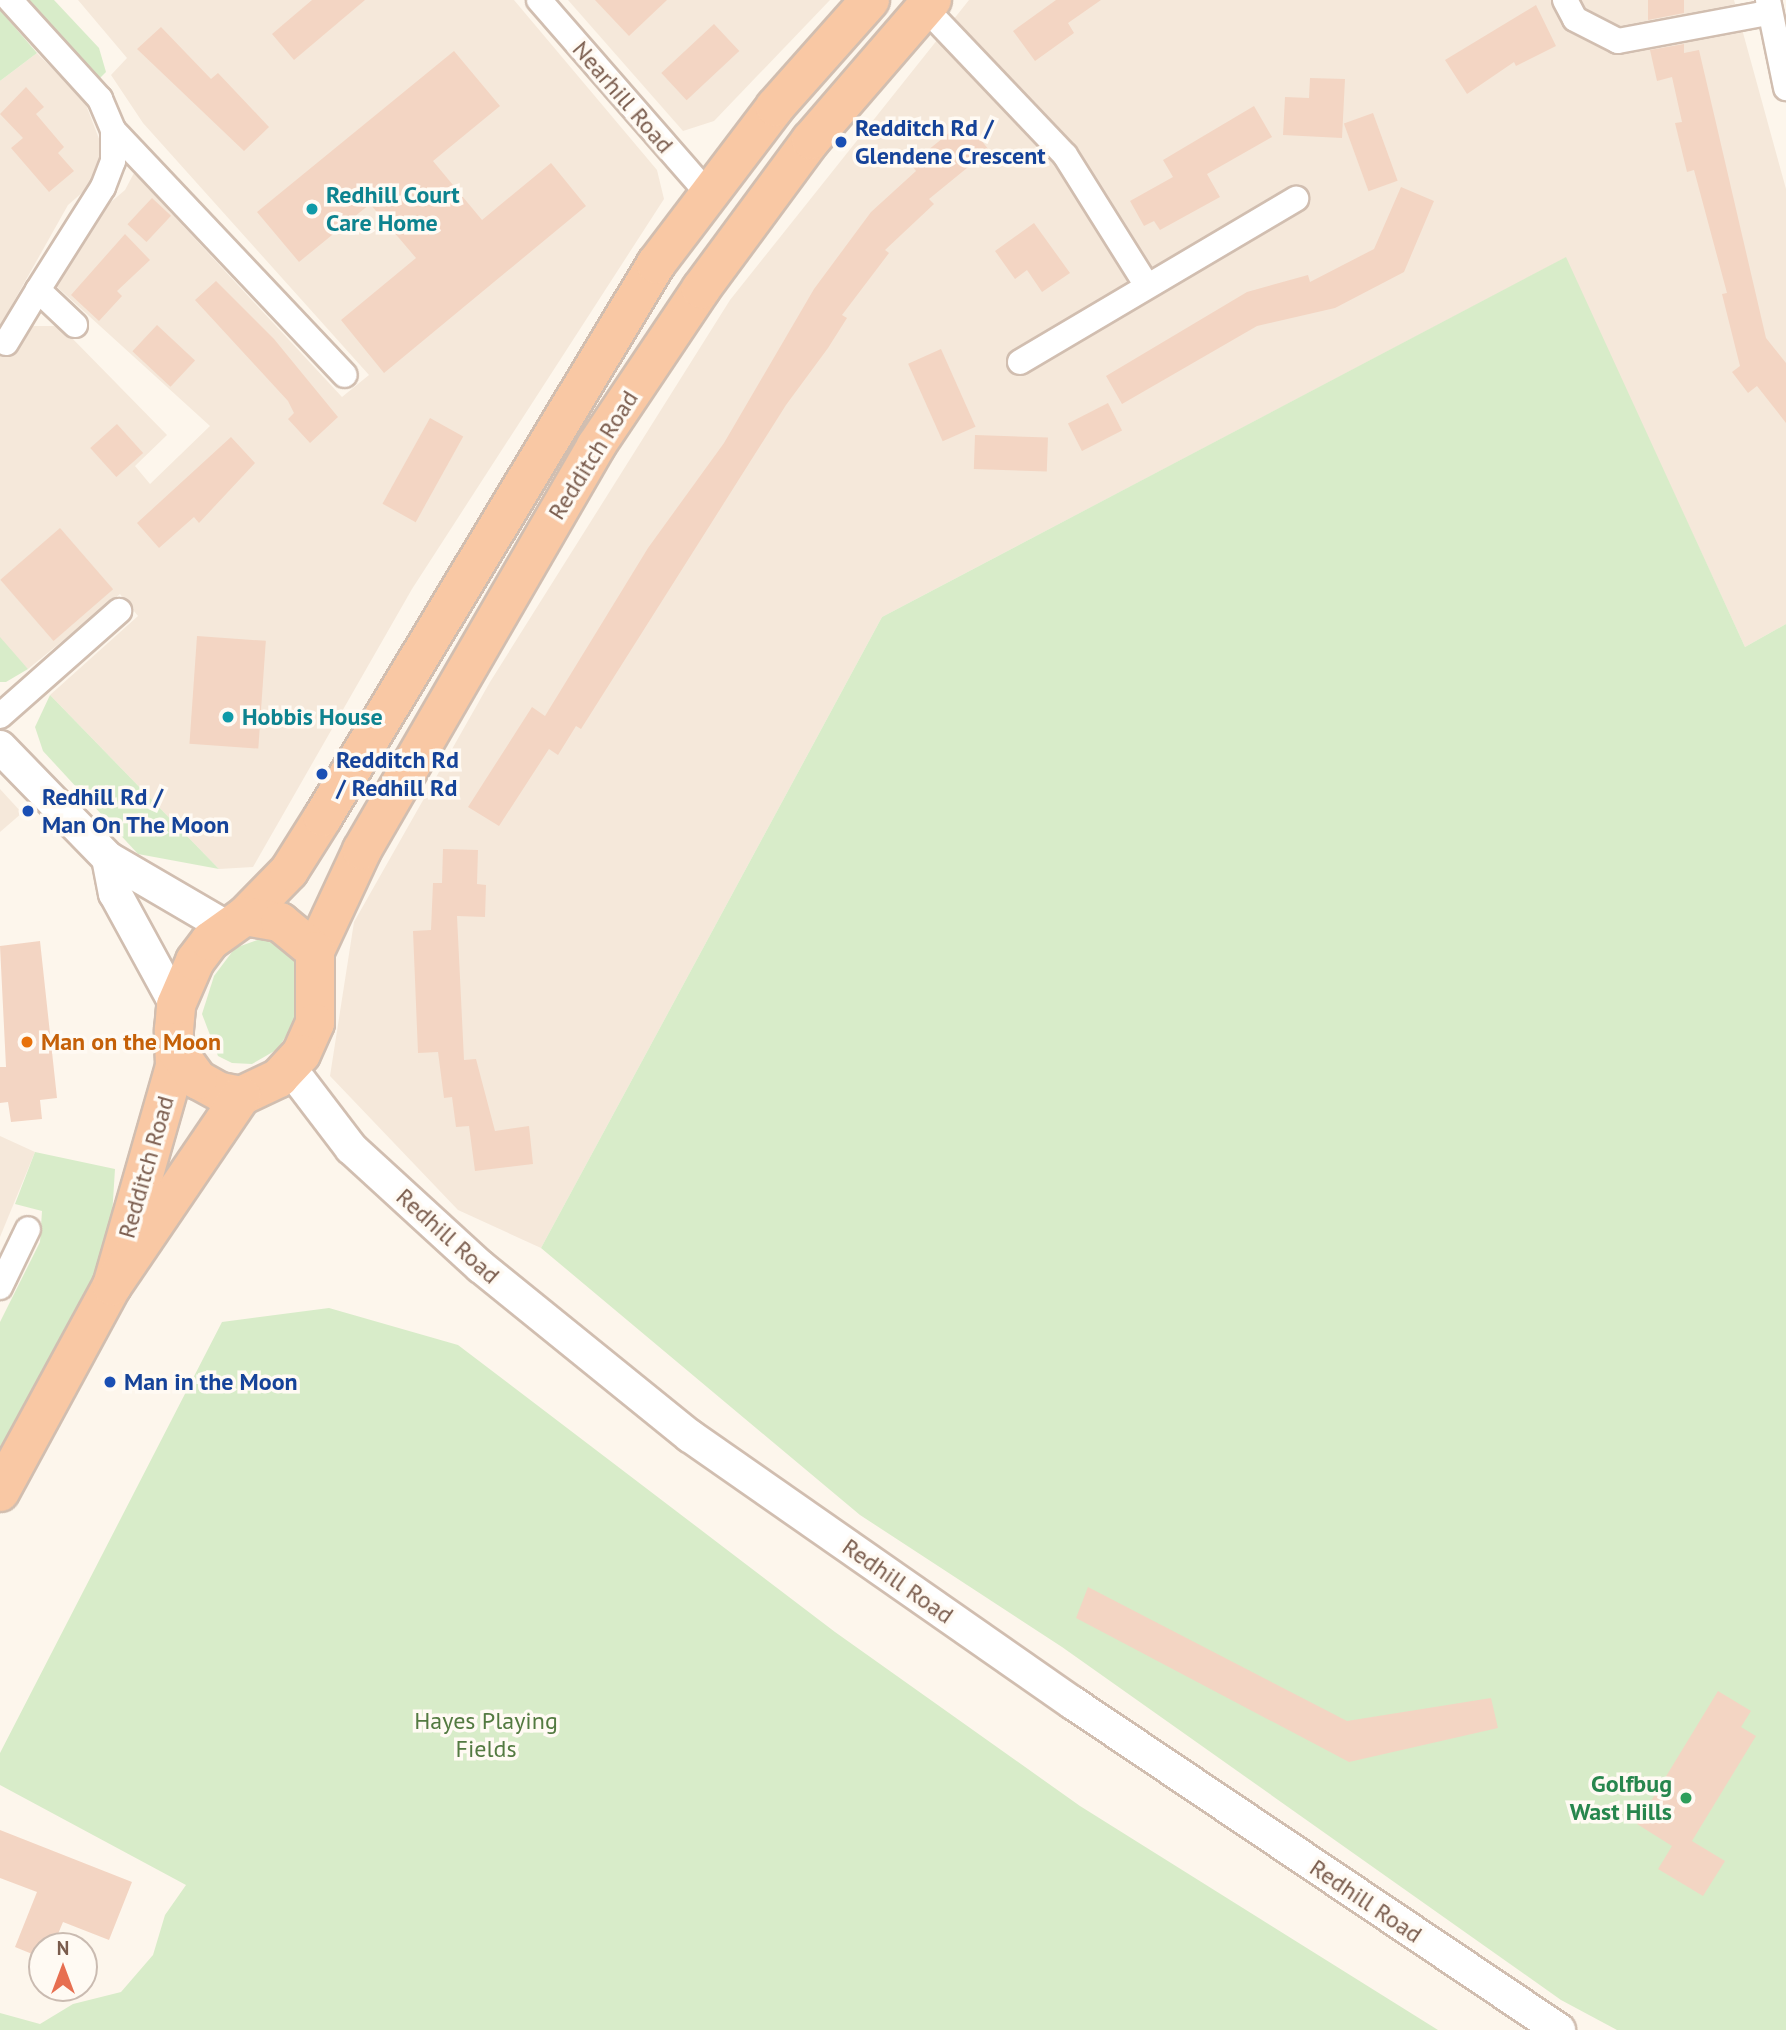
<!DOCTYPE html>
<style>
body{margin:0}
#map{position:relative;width:1786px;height:2030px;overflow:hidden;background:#fdf6ec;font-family:"PT Sans",sans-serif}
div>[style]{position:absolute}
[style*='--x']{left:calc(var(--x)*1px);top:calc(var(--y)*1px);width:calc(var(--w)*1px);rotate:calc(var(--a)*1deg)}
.residential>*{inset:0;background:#f5e8da}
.green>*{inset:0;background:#d8ecc9}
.building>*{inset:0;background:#f3d5c3;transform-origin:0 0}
.roads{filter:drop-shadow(2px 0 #d1beb0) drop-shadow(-2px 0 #d1beb0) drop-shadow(0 2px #d1beb0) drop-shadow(0 -2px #d1beb0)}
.minor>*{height:24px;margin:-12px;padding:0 12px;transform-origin:12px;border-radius:12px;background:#fff}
.tertiary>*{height:32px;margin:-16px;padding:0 16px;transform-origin:16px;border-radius:16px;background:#fff}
.trunk>*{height:38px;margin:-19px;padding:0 19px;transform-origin:19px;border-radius:19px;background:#f9c8a4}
.dots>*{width:19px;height:19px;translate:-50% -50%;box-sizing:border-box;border:4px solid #fffaf3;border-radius:50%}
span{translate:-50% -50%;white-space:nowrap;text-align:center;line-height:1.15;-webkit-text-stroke:7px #fffaf3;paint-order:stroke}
.street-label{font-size:24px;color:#7a5c4d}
.transit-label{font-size:24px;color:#164399;font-weight:700}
.left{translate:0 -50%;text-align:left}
.culture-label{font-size:24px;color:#0d838f;font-weight:700}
.food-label{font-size:24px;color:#c56008;font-weight:700}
.park-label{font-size:24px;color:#537a41}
.leisure-label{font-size:24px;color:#27864d;font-weight:700}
.right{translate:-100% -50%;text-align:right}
.north{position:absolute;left:28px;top:1932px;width:70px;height:70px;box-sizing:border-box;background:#fffaf3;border:2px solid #cabbb1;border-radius:50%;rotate:0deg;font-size:19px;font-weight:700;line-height:28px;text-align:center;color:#7a5c4d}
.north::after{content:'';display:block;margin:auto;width:24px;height:32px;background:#e76f51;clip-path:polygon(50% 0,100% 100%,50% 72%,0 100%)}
</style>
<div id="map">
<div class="residential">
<div style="clip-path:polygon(78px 0,514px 0,657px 170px,664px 199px,412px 589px,253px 867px,219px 869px,50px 695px,138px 616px,120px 594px,28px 669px,0 639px,0 351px,10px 357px,32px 326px,54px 326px,68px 334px,167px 435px,135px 466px,150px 484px,210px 426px,56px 286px,97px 214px,125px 190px,134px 173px,342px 397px,369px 375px,143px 123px,111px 75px,127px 58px)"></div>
<div style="clip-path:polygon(568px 0,830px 0,714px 121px,683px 131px)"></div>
<div style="clip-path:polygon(969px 0,1734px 0,1786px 189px,1786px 624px,1745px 647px,1565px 258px,882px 617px,541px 1248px,458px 1210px,330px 1076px,354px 922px,490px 682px,730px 300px)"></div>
<div style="clip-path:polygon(37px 53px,85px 102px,101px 144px,101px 164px,91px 185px,68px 205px,0 326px,0 81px)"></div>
<div style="clip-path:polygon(0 789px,22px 813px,0 832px)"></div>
<div style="clip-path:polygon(0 1136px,35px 1152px,0 1237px)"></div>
</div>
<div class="green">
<div style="clip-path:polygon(25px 0,54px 0,99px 48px,106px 72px,100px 78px)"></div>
<div style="clip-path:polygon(0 10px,37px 53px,0 81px)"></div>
<div style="clip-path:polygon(1566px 257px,1745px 647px,1786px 624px,1786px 2030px,1617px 2030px,1561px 2000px,1062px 1647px,860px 1515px,541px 1248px,882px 617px)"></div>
<div style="clip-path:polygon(0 637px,28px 669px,6px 682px,0 682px)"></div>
<div style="clip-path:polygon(50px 695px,219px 869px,138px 854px,43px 751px,35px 727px)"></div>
<div style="clip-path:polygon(269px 936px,289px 951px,300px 970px,295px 1021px,278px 1049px,252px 1064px,232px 1063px,218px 1056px,202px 1014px,214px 976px,235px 948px)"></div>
<div style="clip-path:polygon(35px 1152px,115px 1169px,111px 1232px,103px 1268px,0 1457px,0 1322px,40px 1242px,42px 1211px,15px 1204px)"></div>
<div style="clip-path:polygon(329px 1308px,458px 1345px,835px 1632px,1080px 1806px,1438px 2030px,0 2030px,0 2013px,40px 2024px,73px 2004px,121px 1992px,153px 1955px,165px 1915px,186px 1885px,0 1785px,0 1753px,222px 1322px)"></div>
</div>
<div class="building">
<div style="clip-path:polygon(312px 0,365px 0,294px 60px,272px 34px)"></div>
<div style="clip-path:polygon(595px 0,667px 0,629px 36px)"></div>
<div style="clip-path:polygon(1056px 0,1101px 0,1068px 23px,1074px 33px,1035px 61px,1013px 31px)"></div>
<div style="clip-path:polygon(1648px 0,1684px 0,1684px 13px,1648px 20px)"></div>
<div style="clip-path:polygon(1536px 5px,1556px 46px,1516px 66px,1514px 62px,1467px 94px,1445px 60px)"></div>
<div style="left:714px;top:24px;width:37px;height:72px;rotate:47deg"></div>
<div style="clip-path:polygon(161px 27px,211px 79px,218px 73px,269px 127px,244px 151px,137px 49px)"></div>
<div style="clip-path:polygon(1684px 44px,1684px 53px,1699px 50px,1766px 338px,1786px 363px,1786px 423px,1757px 386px,1748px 393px,1732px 372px,1740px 366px,1722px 294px,1727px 293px,1694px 170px,1687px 172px,1675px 123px,1682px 122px,1672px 77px,1657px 81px,1650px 50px)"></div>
<div style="clip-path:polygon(454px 51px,500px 106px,433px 161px,482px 220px,551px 163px,586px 206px,384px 373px,341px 320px,416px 258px,370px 204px,299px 262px,257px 212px)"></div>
<div style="clip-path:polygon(1310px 78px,1345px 79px,1342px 138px,1283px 135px,1285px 97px,1309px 98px)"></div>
<div style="clip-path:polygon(26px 87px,44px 107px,36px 114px,64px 147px,58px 153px,74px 171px,49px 192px,11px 148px,23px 138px,0 114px)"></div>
<div style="clip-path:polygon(1254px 106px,1272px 137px,1207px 174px,1220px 197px,1160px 230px,1154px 221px,1144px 226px,1130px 201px,1173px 177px,1163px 160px)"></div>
<div style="left:1373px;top:113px;width:72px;height:31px;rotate:70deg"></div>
<div style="clip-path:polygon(965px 120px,989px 150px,929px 199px,934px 204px,885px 250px,889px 253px,842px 315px,847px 318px,828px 348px,786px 405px,581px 729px,576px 726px,558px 755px,549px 749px,499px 826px,468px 807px,532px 707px,545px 716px,648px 548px,724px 443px,814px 289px,871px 212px,916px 171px,911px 164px)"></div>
<div style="clip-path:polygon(1401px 187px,1434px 201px,1404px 272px,1335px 308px,1257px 326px,1122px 404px,1106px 376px,1247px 292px,1308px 275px,1310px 282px,1374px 249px)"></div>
<div style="left:152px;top:198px;width:26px;height:36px;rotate:43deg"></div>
<div style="clip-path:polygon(1034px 223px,1070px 273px,1042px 292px,1027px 270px,1015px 279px,995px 251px)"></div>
<div style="clip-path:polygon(125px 234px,150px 260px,117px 291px,122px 296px,99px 321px,71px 295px)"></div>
<div style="clip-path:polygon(216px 281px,274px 339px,338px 417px,310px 443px,288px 419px,294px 413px,288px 401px,195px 300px)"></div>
<div style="left:157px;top:325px;width:52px;height:36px;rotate:43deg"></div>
<div style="left:941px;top:349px;width:85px;height:36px;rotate:66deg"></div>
<div style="left:1108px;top:403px;width:31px;height:45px;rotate:63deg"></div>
<div style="left:430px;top:418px;width:38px;height:98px;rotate:29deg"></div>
<div style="left:117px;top:424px;width:39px;height:36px;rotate:48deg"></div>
<div style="left:975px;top:435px;width:73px;height:34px;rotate:2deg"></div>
<div style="clip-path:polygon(231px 437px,255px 463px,199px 523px,194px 517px,159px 548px,137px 523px)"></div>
<div style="left:60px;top:528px;width:81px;height:79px;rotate:49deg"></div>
<div style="left:197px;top:636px;width:69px;height:108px;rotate:4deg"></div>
<div style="clip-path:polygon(443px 849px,478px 850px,477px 884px,486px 885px,485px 917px,457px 916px,464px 1060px,476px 1059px,495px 1131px,529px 1126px,533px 1164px,475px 1171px,469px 1126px,456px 1127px,452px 1097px,444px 1098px,438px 1052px,418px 1053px,413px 931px,431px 930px,433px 883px,442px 883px)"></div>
<div style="clip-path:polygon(40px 941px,57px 1098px,40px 1100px,42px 1119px,11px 1122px,8px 1102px,0 1103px,0 1067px,6px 1067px,0 946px)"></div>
<div style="clip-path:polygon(1088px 1587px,1347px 1721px,1491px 1698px,1498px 1728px,1349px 1762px,1076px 1618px)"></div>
<div style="clip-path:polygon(1718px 1691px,1751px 1711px,1741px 1727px,1756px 1736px,1692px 1841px,1725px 1861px,1703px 1896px,1658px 1869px,1672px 1846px,1637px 1824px)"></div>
<div style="clip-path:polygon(0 1830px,132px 1882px,109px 1940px,63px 1922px,53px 1946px,42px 1946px,42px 1958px,15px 1947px,37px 1892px,0 1878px)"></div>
</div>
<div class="roads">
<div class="minor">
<div style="--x:10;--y:0;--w:134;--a:47.7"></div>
<div style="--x:100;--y:99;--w:34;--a:67"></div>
<div style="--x:113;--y:130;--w:31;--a:90"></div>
<div style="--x:113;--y:161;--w:28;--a:111"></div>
<div style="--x:103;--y:187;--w:122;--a:122.3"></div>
<div style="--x:539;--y:0;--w:257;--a:48.9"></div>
<div style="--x:1565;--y:0;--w:21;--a:62"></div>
<div style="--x:1575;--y:19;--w:48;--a:27.1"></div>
<div style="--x:1618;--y:41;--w:152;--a:-10.6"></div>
<div style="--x:1768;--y:0;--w:90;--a:78.4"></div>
<div style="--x:925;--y:8;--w:203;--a:46.4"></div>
<div style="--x:1065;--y:155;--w:152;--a:57.9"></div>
<div style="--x:113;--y:130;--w:337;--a:46.6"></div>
<div style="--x:6;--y:343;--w:62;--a:-58.9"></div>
<div style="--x:38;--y:290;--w:51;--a:43.4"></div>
<div style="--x:1020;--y:362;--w:321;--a:-30.6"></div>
<div style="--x:0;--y:716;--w:159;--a:-41.4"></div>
<div style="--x:0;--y:1287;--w:64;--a:-64.2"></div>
</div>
<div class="tertiary">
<div style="--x:0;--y:747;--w:155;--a:45.8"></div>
<div style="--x:108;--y:858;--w:137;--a:30.3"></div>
<div style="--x:108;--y:858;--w:36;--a:79"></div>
<div style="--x:115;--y:893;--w:128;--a:61.4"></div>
<div style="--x:290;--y:1068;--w:101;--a:52.7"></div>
<div style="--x:351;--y:1148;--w:176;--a:42.5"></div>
<div style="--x:481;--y:1267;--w:269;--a:39"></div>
<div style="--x:690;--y:1436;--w:467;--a:34.9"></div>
<div style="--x:1073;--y:1703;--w:586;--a:33.93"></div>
</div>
<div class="trunk">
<div style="--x:245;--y:916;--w:63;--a:-45.6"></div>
<div style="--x:289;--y:871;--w:64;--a:-57.8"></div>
<div style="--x:323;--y:817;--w:646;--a:-58.94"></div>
<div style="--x:656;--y:264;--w:197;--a:-52.8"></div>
<div style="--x:775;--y:107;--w:143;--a:-48.4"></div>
<div style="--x:315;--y:951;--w:111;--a:-65"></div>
<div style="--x:362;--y:850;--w:467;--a:-59.9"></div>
<div style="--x:596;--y:446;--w:189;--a:-56.2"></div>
<div style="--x:701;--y:289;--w:185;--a:-53.6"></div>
<div style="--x:811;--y:140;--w:185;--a:-49.2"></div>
<div style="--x:112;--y:1286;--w:229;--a:-74"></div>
<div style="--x:175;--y:1066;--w:36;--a:-92"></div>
<div style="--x:174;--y:1030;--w:25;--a:-85"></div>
<div style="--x:176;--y:1005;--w:48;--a:-66.6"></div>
<div style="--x:195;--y:961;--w:25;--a:-53"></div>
<div style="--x:210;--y:941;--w:43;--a:-35.5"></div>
<div style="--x:245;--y:916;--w:36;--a:10"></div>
<div style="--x:280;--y:922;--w:45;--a:39.6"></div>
<div style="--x:315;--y:951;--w:72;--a:90"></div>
<div style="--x:315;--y:1023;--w:34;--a:114"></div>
<div style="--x:301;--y:1054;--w:33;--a:133"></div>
<div style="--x:279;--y:1078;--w:42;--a:154.7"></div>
<div style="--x:241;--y:1096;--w:21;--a:-169"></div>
<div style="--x:220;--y:1092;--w:25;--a:-151"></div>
<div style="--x:198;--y:1080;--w:39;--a:-126"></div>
<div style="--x:0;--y:1492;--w:234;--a:-61.5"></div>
<div style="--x:112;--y:1286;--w:230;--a:-55.8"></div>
</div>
</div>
<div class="dots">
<div style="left:841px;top:142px;background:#1a4fb4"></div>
<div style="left:312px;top:209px;background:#0f9aa8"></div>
<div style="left:228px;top:717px;background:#0f9aa8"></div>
<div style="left:322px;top:774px;background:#1a4fb4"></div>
<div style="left:28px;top:811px;background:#1a4fb4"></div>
<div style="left:27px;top:1042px;background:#e8710a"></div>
<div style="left:110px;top:1382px;background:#1a4fb4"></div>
<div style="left:1686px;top:1798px;background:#2e9e5b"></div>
</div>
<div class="street-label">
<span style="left:623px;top:97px;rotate:49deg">Nearhill Road</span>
<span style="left:593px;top:455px;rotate:-58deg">Redditch Road</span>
<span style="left:146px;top:1167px;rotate:-74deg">Redditch Road</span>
<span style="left:448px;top:1236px;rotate:42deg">Redhill Road</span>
<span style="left:898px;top:1581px;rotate:35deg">Redhill Road</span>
<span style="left:1366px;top:1901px;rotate:34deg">Redhill Road</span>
</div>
<div class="transit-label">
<span class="left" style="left:855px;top:142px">Redditch Rd /<br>Glendene Crescent</span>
<span class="left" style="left:336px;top:774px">Redditch Rd<br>/ Redhill Rd</span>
<span class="left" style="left:42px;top:811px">Redhill Rd /<br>Man On The Moon</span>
<span class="left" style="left:124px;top:1382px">Man in the Moon</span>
</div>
<div class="culture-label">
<span class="left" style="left:326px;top:209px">Redhill Court<br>Care Home</span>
<span class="left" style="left:242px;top:717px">Hobbis House</span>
</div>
<div class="food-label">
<span class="left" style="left:41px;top:1042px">Man on the Moon</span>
</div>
<div class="park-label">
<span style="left:486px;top:1735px">Hayes Playing<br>Fields</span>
</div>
<div class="leisure-label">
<span class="right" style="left:1672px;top:1798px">Golfbug<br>Wast Hills</span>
</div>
<div class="north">N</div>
</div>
